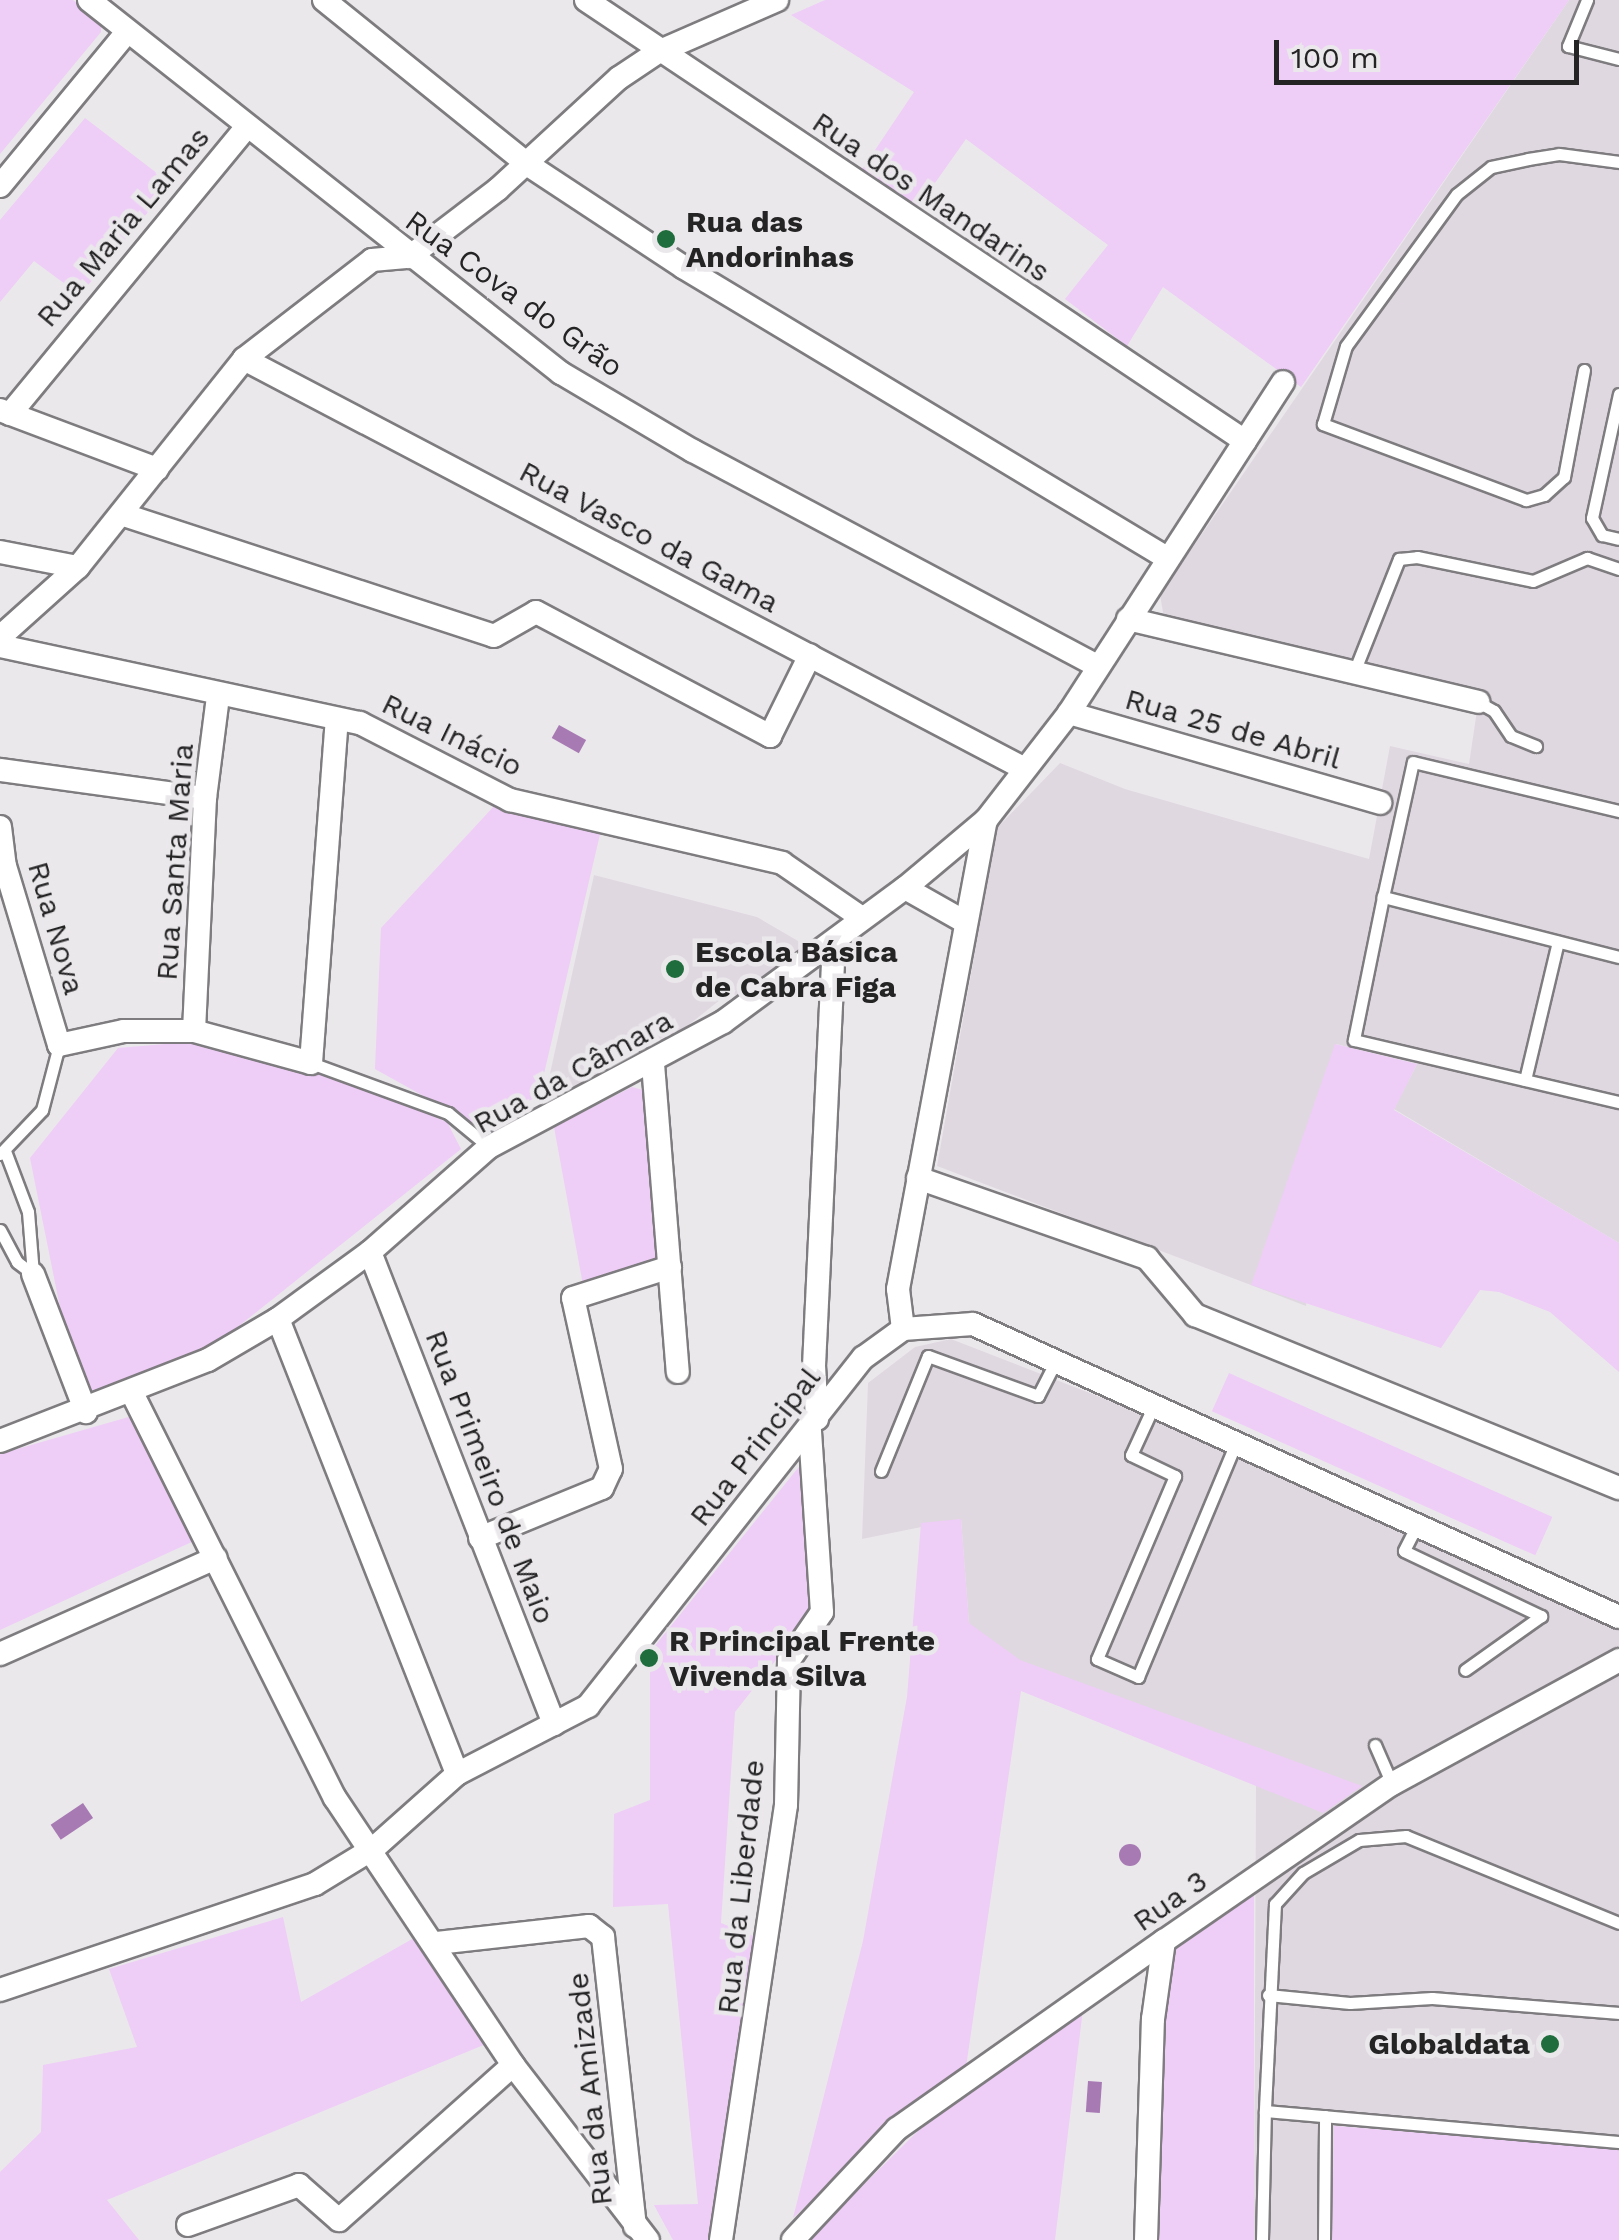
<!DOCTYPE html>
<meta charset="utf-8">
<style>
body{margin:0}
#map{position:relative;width:1619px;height:2240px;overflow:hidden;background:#ebe8ec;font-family:"Work Sans",sans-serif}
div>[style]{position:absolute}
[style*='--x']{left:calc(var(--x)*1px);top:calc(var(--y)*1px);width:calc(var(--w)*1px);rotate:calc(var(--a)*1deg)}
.built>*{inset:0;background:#e0d8e1}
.green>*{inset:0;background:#eecdf7;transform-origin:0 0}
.water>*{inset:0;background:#a77ab3;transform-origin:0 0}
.round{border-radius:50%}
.roads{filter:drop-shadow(2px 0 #7e7c7f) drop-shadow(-2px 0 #7e7c7f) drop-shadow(0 2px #7e7c7f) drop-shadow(0 -2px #7e7c7f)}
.lane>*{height:11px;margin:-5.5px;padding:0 5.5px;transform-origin:5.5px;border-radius:5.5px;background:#fff}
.street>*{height:22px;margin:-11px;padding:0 11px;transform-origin:11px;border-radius:11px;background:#fff}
.dots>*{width:28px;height:28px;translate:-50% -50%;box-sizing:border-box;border:5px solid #ebe8ec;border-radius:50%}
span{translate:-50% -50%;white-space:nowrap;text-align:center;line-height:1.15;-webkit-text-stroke:9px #ebe8ec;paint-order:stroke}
.street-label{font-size:30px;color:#252425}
.poi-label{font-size:30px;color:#252425;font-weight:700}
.left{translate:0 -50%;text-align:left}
.right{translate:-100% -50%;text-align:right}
.scale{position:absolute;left:1274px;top:40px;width:305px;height:45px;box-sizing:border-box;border:5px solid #252425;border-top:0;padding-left:12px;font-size:30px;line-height:35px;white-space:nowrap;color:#252425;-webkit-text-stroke:8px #ebe8ec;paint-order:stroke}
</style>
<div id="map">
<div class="built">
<div style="clip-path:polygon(1569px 0,1619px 0,1619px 1243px,1394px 1109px,1417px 1064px,1336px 1044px,1306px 1306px,937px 1166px,997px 828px,1060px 763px,1125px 789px,1369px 859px,1390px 746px,1469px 764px,1480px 690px,1164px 618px,1160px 595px)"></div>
<div style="clip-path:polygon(594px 875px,757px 917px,805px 945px,741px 998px,730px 992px,686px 1027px,601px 1065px,597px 1079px,543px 1105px)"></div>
<div style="clip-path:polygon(951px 1339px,1105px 1399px,1619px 1628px,1619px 2148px,1334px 2126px,1332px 2240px,1254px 2240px,1256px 1784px,1020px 1690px,969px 1623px,961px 1519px,862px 1539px,868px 1383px,915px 1347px)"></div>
</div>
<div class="green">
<div style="clip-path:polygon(0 0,73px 0,101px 21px,101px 32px,0 154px)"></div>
<div style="clip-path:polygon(825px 0,1569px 0,1301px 387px,1163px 287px,1127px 346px,1065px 299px,1108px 245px,966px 139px,918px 207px,861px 171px,914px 92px,791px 15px)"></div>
<div style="clip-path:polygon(85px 118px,171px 184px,80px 295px,34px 261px,0 302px,0 220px)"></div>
<div style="clip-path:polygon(496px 804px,601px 830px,539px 1095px,483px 1129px,375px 1069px,381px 928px)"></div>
<div style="clip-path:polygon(202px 1041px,323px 1071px,447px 1122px,461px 1149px,210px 1349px,94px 1400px,67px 1342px,30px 1158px,118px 1048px)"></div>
<div style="clip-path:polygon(1335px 1044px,1417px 1064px,1394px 1110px,1619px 1243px,1619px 1372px,1550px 1312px,1499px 1292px,1480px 1290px,1441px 1348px,1251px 1285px)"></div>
<div style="clip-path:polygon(632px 1087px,650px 1092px,661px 1250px,655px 1263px,583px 1285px,554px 1127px)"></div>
<div style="left:1229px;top:1373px;width:354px;height:42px;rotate:24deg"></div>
<div style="clip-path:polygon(132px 1416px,196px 1540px,0 1630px,0 1454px)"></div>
<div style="clip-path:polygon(802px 1463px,812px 1614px,735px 1712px,721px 1923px,756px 1937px,714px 2240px,673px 2240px,654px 2205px,698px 2204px,668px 1904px,613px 1907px,614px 1814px,650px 1800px,650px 1652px)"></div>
<div style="clip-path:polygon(961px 1519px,969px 1623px,1020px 1660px,1362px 1786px,1323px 1813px,1021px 1691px,966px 2067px,893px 2123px,793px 2218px,863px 1941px,907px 1697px,921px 1523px)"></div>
<div style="clip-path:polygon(1254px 1893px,1254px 2240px,1159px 2240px,1167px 1970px,1174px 1949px)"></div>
<div style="clip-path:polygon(283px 1917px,301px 2002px,414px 1938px,486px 2044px,107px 2200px,139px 2240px,0 2240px,0 2172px,41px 2132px,43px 2065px,137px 2047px,109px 1969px)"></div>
<div style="clip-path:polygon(1083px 2009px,1055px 2240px,808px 2240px,919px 2130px)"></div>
<div style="clip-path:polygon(1334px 2126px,1619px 2148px,1619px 2240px,1332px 2240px)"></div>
</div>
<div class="water">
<div style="left:559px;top:725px;width:31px;height:15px;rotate:29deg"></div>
<div style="left:83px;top:1803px;width:18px;height:39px;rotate:56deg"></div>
<div class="round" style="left:1119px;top:1844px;width:22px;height:22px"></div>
<div style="left:1088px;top:2081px;width:14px;height:31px;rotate:4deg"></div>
</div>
<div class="roads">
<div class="lane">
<div style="--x:1587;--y:0;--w:50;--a:112.4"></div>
<div style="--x:1568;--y:46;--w:53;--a:14.3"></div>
<div style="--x:1584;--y:370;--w:109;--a:100.6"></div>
<div style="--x:1564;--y:477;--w:27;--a:138"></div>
<div style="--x:1544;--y:495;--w:19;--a:164"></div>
<div style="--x:1526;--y:500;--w:217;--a:-159.5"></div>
<div style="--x:1323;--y:424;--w:81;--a:-73.6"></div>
<div style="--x:1346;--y:346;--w:188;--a:-53.9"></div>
<div style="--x:1457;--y:194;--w:43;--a:-38.5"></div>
<div style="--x:1491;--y:167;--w:38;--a:-12"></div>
<div style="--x:1528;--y:159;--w:31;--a:-9"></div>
<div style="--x:1559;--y:154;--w:61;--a:7.6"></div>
<div style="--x:1619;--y:394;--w:127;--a:102.3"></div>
<div style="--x:1592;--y:518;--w:20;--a:60"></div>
<div style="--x:1602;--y:535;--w:17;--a:13"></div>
<div style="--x:1354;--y:672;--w:122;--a:-68.3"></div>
<div style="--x:1399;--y:559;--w:18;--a:-6"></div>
<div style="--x:1417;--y:557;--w:118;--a:11.7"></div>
<div style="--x:1533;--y:581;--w:59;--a:-23.1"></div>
<div style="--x:1587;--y:558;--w:34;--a:19"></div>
<div style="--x:1478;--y:702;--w:18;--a:29"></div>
<div style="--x:1494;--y:711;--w:30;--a:56"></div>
<div style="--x:1511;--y:736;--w:27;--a:22"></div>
<div style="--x:1383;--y:897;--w:138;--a:-77.5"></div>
<div style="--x:1413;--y:762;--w:212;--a:13.4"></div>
<div style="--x:1619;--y:957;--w:244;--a:-165.7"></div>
<div style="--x:1383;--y:897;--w:146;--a:101.5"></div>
<div style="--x:1354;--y:1040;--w:272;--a:13.2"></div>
<div style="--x:311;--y:1063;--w:146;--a:20.1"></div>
<div style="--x:448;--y:1113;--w:53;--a:39.7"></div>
<div style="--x:1525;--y:1080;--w:142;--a:-76.6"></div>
<div style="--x:5;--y:1151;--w:65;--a:69.3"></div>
<div style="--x:28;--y:1212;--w:62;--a:85.4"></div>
<div style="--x:0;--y:1154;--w:61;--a:-46.3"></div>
<div style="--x:42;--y:1110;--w:67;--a:-75.3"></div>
<div style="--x:0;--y:1230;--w:36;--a:62"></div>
<div style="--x:17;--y:1262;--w:20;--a:37"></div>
<div style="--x:1154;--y:1405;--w:55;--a:114.7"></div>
<div style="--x:1131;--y:1455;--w:49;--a:25.5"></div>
<div style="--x:1175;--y:1476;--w:199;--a:113.1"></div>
<div style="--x:1097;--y:1659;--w:45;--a:23.7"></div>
<div style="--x:1138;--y:1677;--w:257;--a:-67.3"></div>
<div style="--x:881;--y:1471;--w:124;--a:-67.8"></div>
<div style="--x:928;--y:1356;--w:117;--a:20"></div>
<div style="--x:1038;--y:1396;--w:38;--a:-63"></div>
<div style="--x:1418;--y:1523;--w:31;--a:117"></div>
<div style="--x:1404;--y:1551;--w:152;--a:25.4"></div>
<div style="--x:1541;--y:1616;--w:93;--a:144.6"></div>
<div style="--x:1375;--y:1745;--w:43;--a:66.4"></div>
<div style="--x:1619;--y:1923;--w:230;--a:-157.8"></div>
<div style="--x:1406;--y:1836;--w:47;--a:175.1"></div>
<div style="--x:1359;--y:1840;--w:65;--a:149.5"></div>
<div style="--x:1303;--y:1873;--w:42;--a:132.1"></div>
<div style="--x:1275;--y:1904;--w:207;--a:92.8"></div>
<div style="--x:1265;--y:2111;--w:355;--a:5"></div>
<div style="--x:1268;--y:1995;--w:82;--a:5.6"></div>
<div style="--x:1350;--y:2003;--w:82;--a:-3.5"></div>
<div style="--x:1432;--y:1998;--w:188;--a:4.6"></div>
<div style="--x:1262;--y:2240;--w:129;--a:-88.7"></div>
<div style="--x:1324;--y:2240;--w:124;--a:-89.5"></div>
</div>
<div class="street">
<div style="--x:89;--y:0;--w:602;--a:38.32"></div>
<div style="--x:561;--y:373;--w:153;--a:30.6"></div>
<div style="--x:693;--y:451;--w:459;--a:28"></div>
<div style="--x:324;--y:0;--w:261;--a:38.9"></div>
<div style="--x:527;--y:164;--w:187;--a:33.4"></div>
<div style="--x:683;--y:267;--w:565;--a:31.02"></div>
<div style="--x:586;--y:0;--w:793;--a:33.79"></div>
<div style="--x:0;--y:186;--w:200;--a:-50.5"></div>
<div style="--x:244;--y:359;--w:882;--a:27.7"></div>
<div style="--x:0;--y:410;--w:168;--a:20.6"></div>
<div style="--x:10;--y:414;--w:373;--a:-50.5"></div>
<div style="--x:121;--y:514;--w:392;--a:18.1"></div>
<div style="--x:494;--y:636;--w:48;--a:-29.7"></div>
<div style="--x:536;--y:612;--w:265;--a:27.9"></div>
<div style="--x:770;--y:736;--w:90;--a:-63.7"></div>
<div style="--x:0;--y:552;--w:79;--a:10.9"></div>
<div style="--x:1128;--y:619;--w:360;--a:13.3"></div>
<div style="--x:0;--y:637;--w:105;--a:-41.9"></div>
<div style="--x:78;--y:567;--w:266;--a:-51.4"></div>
<div style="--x:244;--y:359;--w:162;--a:-37.7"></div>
<div style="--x:372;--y:260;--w:37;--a:-5"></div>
<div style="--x:409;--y:257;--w:111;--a:-37.3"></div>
<div style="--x:497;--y:190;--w:166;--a:-42.6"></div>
<div style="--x:619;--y:78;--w:47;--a:-33.7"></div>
<div style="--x:658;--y:52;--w:130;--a:-23.6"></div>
<div style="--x:0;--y:646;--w:368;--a:12.1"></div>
<div style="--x:360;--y:723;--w:169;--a:27.2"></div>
<div style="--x:510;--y:800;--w:279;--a:13"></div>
<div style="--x:782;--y:863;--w:97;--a:34.5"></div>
<div style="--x:1069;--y:713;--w:324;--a:16.1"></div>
<div style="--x:0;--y:770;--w:207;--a:7.8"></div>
<div style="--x:0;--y:827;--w:39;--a:83"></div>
<div style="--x:5;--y:866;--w:187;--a:73.2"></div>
<div style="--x:59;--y:1045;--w:66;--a:-12.2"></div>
<div style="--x:124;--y:1031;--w:70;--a:0"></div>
<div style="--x:194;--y:1031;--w:121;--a:15.3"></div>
<div style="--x:311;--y:1063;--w:344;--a:-85.7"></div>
<div style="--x:905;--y:888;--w:69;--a:29.5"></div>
<div style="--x:194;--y:1031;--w:233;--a:-87.3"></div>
<div style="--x:205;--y:798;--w:102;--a:-82.7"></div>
<div style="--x:653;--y:1064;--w:309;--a:85.4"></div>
<div style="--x:918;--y:1178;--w:243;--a:19.3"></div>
<div style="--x:1147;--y:1258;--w:75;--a:49.9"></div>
<div style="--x:1195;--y:1315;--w:458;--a:22.2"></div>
<div style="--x:370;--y:1252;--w:507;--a:68.7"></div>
<div style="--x:33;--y:1274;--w:148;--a:69"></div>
<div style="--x:278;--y:1319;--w:489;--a:68.5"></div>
<div style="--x:903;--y:1329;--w:40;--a:-97.1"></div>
<div style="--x:898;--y:1289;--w:477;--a:-79.4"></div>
<div style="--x:132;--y:1393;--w:453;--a:63.4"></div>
<div style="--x:335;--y:1798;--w:321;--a:56.3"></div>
<div style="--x:513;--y:2065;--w:221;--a:52.4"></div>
<div style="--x:817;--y:1419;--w:53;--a:-93.2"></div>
<div style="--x:814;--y:1366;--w:423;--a:-87.3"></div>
<div style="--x:0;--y:1441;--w:223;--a:-21.3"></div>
<div style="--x:208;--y:1360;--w:81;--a:-30.4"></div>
<div style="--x:278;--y:1319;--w:114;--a:-36.1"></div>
<div style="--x:370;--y:1252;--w:159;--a:-41.4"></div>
<div style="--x:489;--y:1147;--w:265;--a:-28.1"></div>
<div style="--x:723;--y:1022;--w:226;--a:-36.4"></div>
<div style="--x:905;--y:888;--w:106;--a:-40"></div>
<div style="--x:986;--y:820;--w:135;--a:-52.2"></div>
<div style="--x:1069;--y:713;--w:394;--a:-57.1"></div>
<div style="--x:480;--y:1538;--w:132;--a:-22.3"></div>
<div style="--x:602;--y:1488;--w:21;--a:-65"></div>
<div style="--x:611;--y:1469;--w:175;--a:-102.5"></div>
<div style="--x:573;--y:1298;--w:102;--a:-17.7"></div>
<div style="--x:0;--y:1654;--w:236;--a:-24"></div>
<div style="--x:437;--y:1943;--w:153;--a:-6.4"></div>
<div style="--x:589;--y:1926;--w:18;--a:38"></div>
<div style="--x:603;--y:1937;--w:291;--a:83.7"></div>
<div style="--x:0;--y:1990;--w:332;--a:-18.6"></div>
<div style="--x:315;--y:1884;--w:69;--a:-31.4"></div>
<div style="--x:374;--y:1848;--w:111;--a:-41.7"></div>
<div style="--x:457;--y:1774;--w:148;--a:-27.4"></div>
<div style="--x:588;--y:1706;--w:444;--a:-51.7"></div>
<div style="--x:863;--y:1358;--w:49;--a:-35.9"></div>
<div style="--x:903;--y:1329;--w:70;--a:-4.1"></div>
<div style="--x:973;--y:1324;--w:709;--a:24.4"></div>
<div style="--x:188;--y:2225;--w:118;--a:-19.8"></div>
<div style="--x:299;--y:2185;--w:53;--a:41.2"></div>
<div style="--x:339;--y:2220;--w:233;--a:-41.7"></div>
<div style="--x:721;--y:2240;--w:440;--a:-81.5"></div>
<div style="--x:786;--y:1805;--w:145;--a:-88.8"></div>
<div style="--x:789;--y:1660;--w:58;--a:-55.5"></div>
<div style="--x:822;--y:1612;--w:183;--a:-93.8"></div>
<div style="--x:793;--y:2240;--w:152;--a:-46.9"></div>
<div style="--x:897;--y:2129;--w:327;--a:-35.2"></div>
<div style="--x:1164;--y:1941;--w:277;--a:-34.6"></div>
<div style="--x:1392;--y:1784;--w:259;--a:-28.6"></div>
<div style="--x:1146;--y:2240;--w:221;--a:-88.2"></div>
<div style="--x:1153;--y:2019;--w:79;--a:-82"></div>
</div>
</div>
<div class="dots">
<div style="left:666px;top:239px;background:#1f6d3c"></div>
<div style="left:675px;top:969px;background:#1f6d3c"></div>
<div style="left:649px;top:1658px;background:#1f6d3c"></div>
<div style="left:1550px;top:2044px;background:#1f6d3c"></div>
</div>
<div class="street-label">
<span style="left:931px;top:197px;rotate:34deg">Rua dos Mandarins</span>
<span style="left:123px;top:227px;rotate:-50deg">Rua Maria Lamas</span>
<span style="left:514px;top:294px;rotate:36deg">Rua Cova do Grão</span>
<span style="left:649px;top:537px;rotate:28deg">Rua Vasco da Gama</span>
<span style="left:1233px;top:729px;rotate:16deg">Rua 25 de Abril</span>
<span style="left:452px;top:735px;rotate:26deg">Rua Inácio</span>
<span style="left:175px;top:862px;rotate:-86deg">Rua Santa Maria</span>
<span style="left:56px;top:928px;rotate:74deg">Rua Nova</span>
<span style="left:573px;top:1072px;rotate:-29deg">Rua da Câmara</span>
<span style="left:755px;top:1447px;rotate:-52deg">Rua Principal</span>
<span style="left:490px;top:1477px;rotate:69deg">Rua Primeiro de Maio</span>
<span style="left:741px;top:1887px;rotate:-84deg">Rua da Liberdade</span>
<span style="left:1170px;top:1901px;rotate:-35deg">Rua 3</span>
<span style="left:590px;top:2089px;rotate:-96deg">Rua da Amizade</span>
</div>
<div class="poi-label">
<span class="left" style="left:686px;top:239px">Rua das<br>Andorinhas</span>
<span class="left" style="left:695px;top:969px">Escola Básica<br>de Cabra Figa</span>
<span class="left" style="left:669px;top:1658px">R Principal Frente<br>Vivenda Silva</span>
<span class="right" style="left:1530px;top:2044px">Globaldata</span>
</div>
<div class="scale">100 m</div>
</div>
